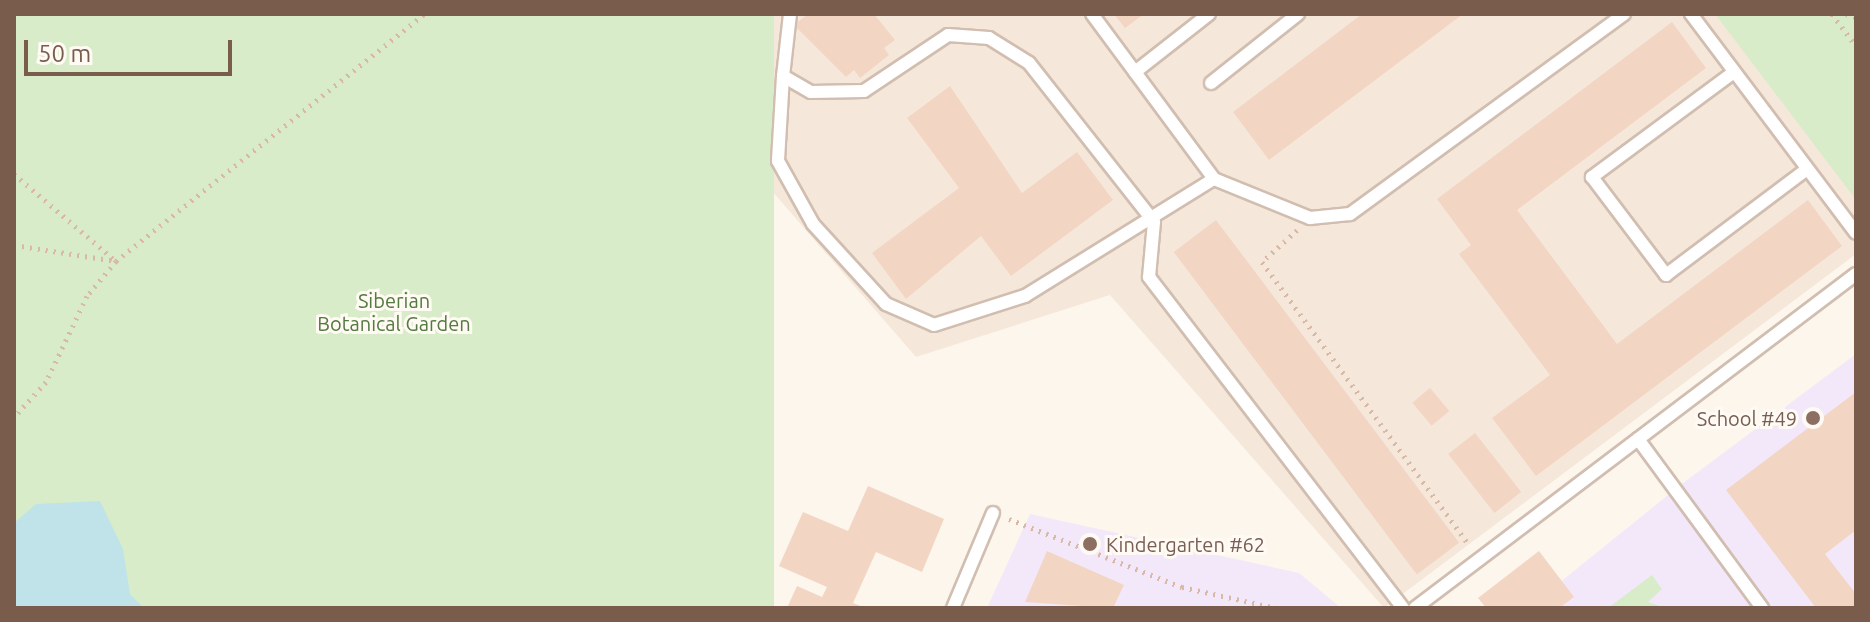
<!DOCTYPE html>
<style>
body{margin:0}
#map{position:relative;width:1870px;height:622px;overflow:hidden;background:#fdf6ec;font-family:Ubuntu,sans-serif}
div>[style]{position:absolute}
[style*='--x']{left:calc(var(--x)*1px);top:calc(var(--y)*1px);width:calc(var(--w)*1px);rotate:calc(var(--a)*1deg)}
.residential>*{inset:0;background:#f5e8da}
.education>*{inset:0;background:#f3e8fa}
.green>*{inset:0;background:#d8ecc9;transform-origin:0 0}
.water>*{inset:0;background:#bfe3e8}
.building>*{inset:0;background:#f3d5c3;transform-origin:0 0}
.path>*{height:5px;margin-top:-2.5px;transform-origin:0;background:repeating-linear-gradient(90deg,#d9b8a5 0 2px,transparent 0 8px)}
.roads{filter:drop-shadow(2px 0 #d1beb0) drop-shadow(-2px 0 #d1beb0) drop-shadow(0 2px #d1beb0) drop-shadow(0 -2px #d1beb0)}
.lane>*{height:12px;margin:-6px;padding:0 6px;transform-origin:6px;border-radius:6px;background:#fff}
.dots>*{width:22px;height:22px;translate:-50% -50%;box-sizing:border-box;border:4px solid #fffaf3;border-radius:50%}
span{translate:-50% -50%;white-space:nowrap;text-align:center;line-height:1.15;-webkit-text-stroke:6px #fffaf3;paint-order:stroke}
.park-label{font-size:20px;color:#537a41}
.education-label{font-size:20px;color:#785e54}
.right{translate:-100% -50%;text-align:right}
.left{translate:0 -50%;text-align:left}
.frame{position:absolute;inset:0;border:16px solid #7a5c4d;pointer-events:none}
.scale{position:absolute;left:24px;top:40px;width:208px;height:36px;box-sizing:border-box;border:4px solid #7a5c4d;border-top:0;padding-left:10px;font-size:24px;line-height:28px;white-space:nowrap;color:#7a5c4d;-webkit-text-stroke:6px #fffaf3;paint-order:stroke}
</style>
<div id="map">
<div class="residential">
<div style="clip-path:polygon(774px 14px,1856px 14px,1856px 254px,1384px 608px,1110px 295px,916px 357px,752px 168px)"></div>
</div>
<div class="education">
<div style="clip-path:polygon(1856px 354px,1856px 608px,1528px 608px,1683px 483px)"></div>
<div style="clip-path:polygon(1030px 514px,1299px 573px,1341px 608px,987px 608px)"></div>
</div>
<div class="green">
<div style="left:14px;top:14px;width:760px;height:594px"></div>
<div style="clip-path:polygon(1715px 14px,1856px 14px,1856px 200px)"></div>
<div style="clip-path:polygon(1652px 575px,1662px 589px,1648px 602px,1666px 608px,1608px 608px)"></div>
</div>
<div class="water">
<div style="clip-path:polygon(100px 501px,123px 549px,130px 594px,144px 608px,14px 608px,14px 523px,36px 504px)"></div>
</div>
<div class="building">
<div style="clip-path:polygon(808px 14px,874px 14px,895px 40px,884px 48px,889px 55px,860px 78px,854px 70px,846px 77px,794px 25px)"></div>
<div style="clip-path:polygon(1114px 14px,1144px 14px,1125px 28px)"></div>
<div style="clip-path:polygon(1362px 14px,1463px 14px,1269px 160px,1233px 112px)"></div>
<div style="clip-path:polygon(1672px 22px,1706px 68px,1517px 210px,1617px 344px,1808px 200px,1842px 246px,1536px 476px,1492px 418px,1550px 375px,1459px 254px,1471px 245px,1437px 199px)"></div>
<div style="clip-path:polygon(950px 86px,1022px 193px,1077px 152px,1113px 200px,1011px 276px,981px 236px,906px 299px,872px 253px,959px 188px,907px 118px)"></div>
<div style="left:1216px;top:220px;width:404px;height:53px;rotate:53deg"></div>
<div style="left:1430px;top:388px;width:30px;height:23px;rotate:50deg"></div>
<div style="clip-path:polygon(1856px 392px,1856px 530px,1825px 554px,1856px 594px,1856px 608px,1816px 608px,1726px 490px)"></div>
<div style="left:1475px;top:433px;width:75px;height:34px;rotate:52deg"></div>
<div style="clip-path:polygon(868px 486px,944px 519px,922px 572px,876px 552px,853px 603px,866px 608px,787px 608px,797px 586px,822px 597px,827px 587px,779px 566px,803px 512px,848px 531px)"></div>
<div style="clip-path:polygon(1047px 551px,1124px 585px,1113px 608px,1025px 602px)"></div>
<div style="clip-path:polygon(1539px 551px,1574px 597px,1559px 608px,1486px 608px,1478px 598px)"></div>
</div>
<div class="path">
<div style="--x:1832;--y:14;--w:40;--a:53"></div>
<div style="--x:1846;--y:14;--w:10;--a:17"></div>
<div style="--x:14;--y:174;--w:134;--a:40.5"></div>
<div style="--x:116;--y:261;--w:45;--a:129.6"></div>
<div style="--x:87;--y:296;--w:95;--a:115.5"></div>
<div style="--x:46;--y:382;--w:47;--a:132.4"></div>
<div style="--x:1297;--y:230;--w:47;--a:137.6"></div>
<div style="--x:1262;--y:262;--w:351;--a:53.8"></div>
<div style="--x:14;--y:245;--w:103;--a:8.9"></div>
<div style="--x:116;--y:261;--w:395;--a:-38.7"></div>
<div style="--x:1009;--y:519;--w:186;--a:21.5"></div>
<div style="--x:1182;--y:587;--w:97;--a:12.5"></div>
</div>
<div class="roads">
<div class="lane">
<div style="--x:790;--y:14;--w:62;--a:96.4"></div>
<div style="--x:783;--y:76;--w:32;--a:30"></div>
<div style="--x:811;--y:92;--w:53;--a:-1.1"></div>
<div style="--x:864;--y:91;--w:101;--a:-33.7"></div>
<div style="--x:948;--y:35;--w:41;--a:4.2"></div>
<div style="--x:989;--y:38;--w:47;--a:32"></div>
<div style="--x:1029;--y:63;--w:202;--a:51.8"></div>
<div style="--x:1154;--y:222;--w:55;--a:95.2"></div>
<div style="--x:1149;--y:277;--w:417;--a:52.5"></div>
<div style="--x:1092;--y:14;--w:205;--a:53.5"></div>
<div style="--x:1691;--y:14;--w:274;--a:53"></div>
<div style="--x:1135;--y:72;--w:94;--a:-38.1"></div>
<div style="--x:1734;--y:72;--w:177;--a:143.5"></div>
<div style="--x:1592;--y:177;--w:123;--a:52.9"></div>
<div style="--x:1666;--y:275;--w:176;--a:-36.9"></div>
<div style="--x:783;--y:76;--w:85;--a:93.4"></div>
<div style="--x:778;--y:161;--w:72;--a:60.9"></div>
<div style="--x:813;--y:224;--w:108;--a:47.6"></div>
<div style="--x:886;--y:304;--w:52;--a:23.6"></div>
<div style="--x:934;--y:325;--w:96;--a:-17.7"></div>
<div style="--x:1025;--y:296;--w:222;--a:-31.8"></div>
<div style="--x:1214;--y:179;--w:104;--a:22.1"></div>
<div style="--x:1310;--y:218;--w:40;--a:-5.7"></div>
<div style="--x:1350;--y:214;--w:339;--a:-36.1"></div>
<div style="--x:1211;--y:83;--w:111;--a:-38.4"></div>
<div style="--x:1638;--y:439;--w:210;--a:53.7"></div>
<div style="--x:953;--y:608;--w:103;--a:-67.2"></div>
<div style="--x:1415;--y:608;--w:553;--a:-37.14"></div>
</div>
</div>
<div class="dots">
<div style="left:1813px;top:418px;background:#8d6e63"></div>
<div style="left:1090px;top:544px;background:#8d6e63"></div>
</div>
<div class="park-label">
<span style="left:394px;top:312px">Siberian<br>Botanical Garden</span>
</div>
<div class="education-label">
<span class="right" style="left:1797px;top:418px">School #49</span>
<span class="left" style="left:1106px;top:544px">Kindergarten #62</span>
</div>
<div class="frame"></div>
<div class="scale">50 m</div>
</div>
